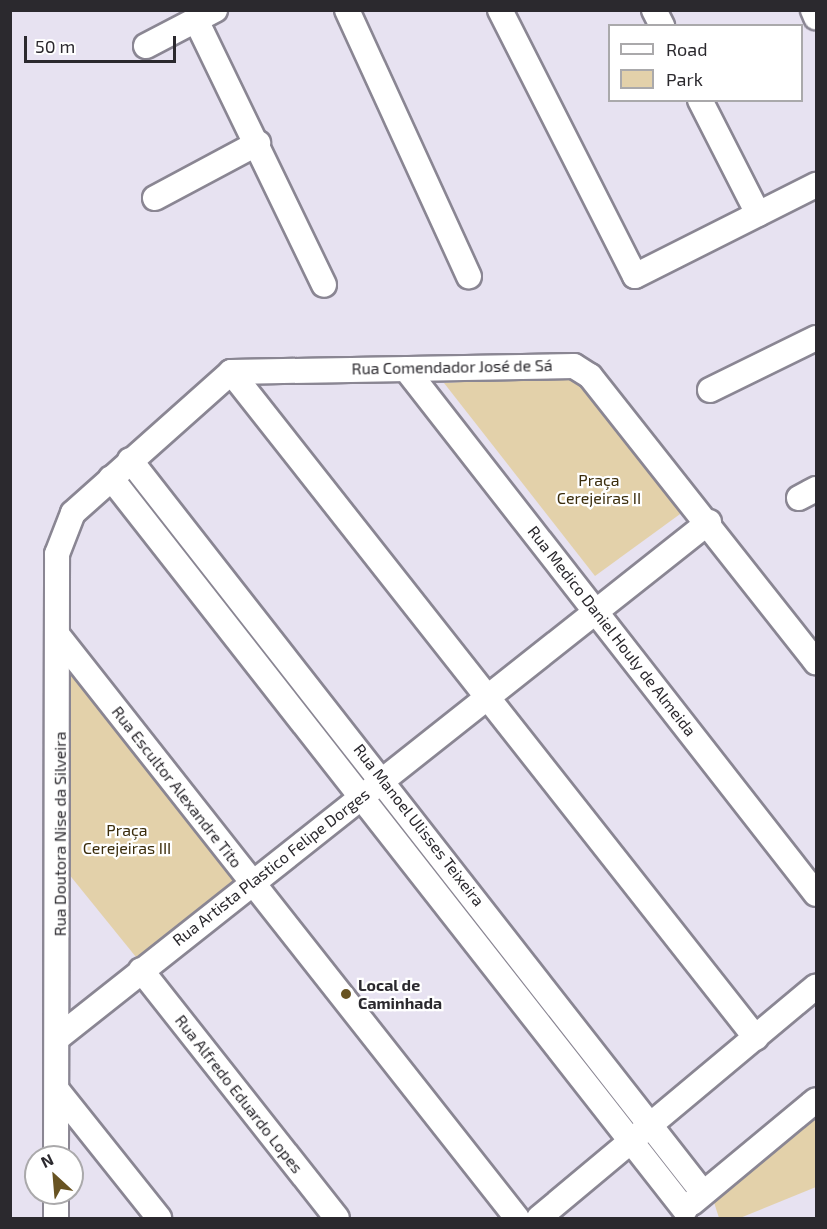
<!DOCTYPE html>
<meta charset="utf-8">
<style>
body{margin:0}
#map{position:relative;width:827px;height:1229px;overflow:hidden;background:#e7e2f1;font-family:"Exo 2",sans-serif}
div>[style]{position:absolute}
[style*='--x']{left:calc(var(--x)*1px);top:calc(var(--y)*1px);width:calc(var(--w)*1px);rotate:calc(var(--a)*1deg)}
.green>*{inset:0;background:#e3d1aa}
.roads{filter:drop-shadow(2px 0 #8a8693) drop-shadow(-2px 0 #8a8693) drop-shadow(0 2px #8a8693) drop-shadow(0 -2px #8a8693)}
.minor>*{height:24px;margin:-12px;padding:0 12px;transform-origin:12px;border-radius:12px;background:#fff}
.dots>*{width:16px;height:16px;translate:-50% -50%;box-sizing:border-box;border:3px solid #fff;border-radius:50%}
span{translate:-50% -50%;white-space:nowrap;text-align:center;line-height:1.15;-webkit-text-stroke:4.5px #fff;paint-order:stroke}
.street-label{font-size:16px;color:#2b292e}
.park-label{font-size:16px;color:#3b2d0c}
.poi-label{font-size:16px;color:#2b292e;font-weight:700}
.left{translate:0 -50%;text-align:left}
.frame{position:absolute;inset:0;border:12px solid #2b292e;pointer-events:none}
.legend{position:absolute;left:608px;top:24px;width:195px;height:78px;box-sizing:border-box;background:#fff;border:2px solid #aaa9ab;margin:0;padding:8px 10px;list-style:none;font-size:18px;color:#2b292e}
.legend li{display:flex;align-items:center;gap:12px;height:30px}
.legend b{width:30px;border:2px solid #aaa9ab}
.north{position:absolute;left:24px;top:1145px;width:60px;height:60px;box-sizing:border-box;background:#fff;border:2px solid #aaa9ab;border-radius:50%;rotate:334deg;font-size:16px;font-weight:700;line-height:24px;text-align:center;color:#2b292e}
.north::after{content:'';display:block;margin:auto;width:21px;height:27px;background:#685322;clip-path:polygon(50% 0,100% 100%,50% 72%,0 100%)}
.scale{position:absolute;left:24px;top:36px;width:152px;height:27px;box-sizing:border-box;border:3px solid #2b292e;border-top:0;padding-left:8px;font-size:18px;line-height:21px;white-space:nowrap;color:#2b292e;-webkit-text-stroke:4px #fff;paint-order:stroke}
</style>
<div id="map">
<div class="green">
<div style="clip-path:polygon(577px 375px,687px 509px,595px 576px,444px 383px)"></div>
<div style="clip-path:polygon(57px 640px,244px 880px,140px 962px,55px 857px)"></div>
<div style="clip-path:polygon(816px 1108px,816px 1187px,740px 1218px,719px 1218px,712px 1196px)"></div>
</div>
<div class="roads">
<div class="minor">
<div style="--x:347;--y:10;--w:293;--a:65.4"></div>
<div style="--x:500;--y:10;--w:298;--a:63.1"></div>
<div style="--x:635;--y:276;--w:203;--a:-26.7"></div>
<div style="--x:654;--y:10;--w:18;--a:63"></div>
<div style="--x:813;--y:10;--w:8;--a:67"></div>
<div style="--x:196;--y:20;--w:294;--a:64.2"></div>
<div style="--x:146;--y:46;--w:78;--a:-27.6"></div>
<div style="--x:700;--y:100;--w:128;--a:63"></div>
<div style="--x:155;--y:198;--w:117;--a:-28.1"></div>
<div style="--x:406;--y:369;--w:666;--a:52.01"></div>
<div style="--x:231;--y:372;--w:848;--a:51.75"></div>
<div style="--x:710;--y:390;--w:118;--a:-26.1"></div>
<div style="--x:130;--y:460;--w:930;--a:51.98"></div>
<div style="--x:111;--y:478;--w:930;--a:51.9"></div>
<div style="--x:799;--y:498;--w:19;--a:-28"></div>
<div style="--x:59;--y:637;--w:740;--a:51.75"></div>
<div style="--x:141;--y:970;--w:316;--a:51.7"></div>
<div style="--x:60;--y:1036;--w:828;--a:-38.38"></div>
<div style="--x:57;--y:1090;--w:164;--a:51.4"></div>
<div style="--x:56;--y:1157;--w:603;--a:-89.9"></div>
<div style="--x:57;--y:554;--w:44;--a:-68.7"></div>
<div style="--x:73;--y:513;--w:212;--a:-41.7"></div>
<div style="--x:231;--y:372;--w:343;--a:-1"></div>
<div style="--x:574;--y:366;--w:19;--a:32"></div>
<div style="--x:590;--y:376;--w:365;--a:51.7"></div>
<div style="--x:692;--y:1203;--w:161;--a:-39.7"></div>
<div style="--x:56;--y:1218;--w:25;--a:-90"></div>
<div style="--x:539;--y:1218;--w:361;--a:-39.9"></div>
</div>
</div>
<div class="dots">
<div style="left:346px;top:994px;background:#685322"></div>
</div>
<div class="street-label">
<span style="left:452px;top:367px;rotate:-1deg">Rua Comendador José de Sá</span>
<span style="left:612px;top:631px;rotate:52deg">Rua Medico Daniel Houly de Almeida</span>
<span style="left:177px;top:787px;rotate:52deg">Rua Escultor Alexandre Tito</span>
<span style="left:419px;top:825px;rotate:52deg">Rua Manoel Ulisses Teixeira</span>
<span style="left:60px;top:834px;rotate:-90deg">Rua Doutora Nise da Silveira</span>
<span style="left:271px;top:867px;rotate:-38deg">Rua Artista Plastico Felipe Dorges</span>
<span style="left:239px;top:1094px;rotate:52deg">Rua Alfredo Eduardo Lopes</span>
</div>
<div class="park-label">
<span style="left:599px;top:489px">Praça<br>Cerejeiras II</span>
<span style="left:127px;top:839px">Praça<br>Cerejeiras III</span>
</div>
<div class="poi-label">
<span class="left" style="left:358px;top:994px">Local de<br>Caminhada</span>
</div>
<div class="frame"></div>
<ul class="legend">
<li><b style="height:8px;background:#fff"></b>Road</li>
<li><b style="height:16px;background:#e3d1aa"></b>Park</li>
</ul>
<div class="north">N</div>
<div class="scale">50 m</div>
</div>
